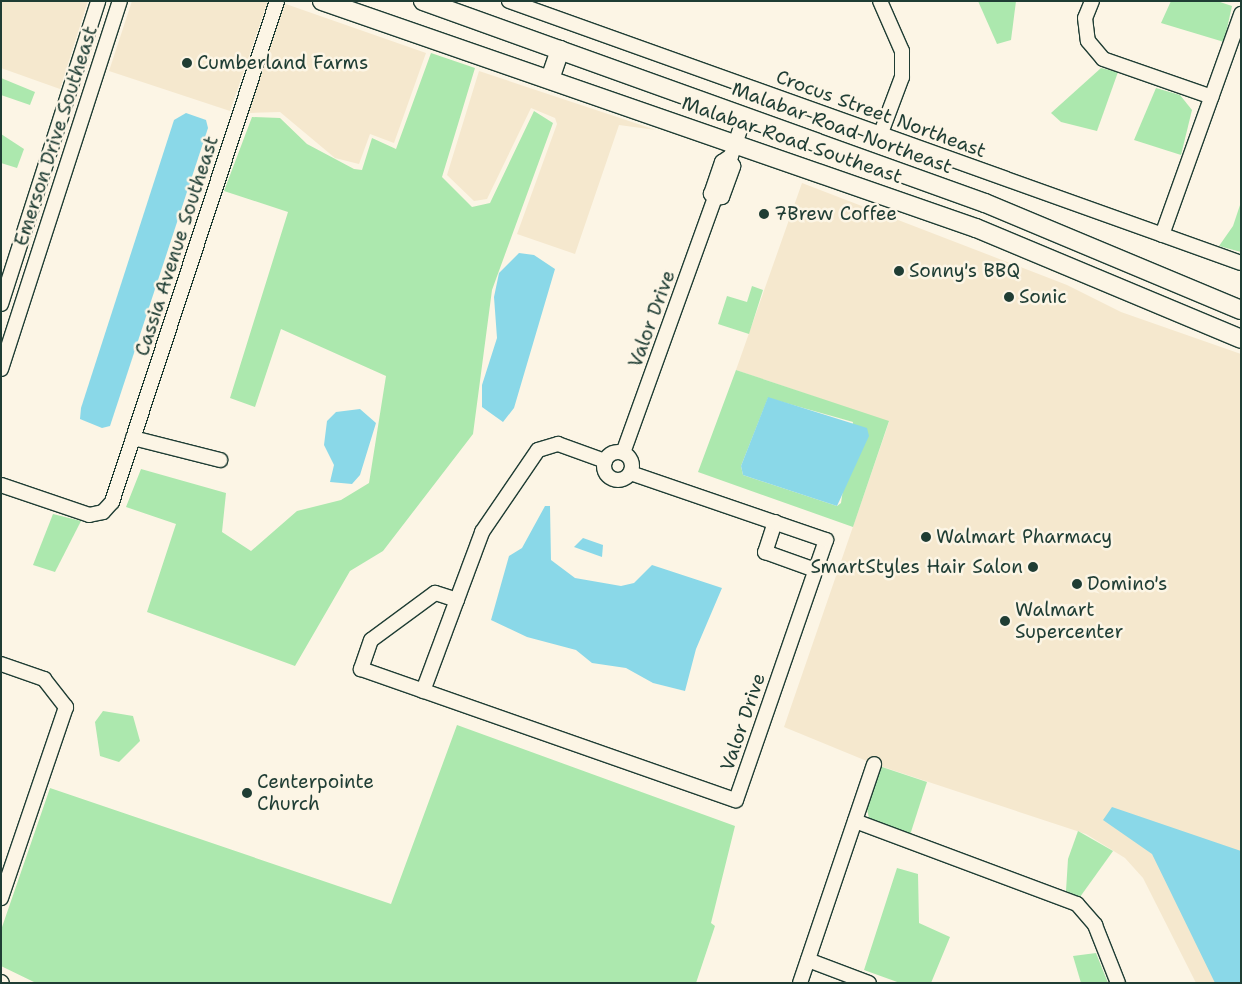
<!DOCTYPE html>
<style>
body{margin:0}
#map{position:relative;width:1242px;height:984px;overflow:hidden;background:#fcf5e5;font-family:"Shantell Sans",sans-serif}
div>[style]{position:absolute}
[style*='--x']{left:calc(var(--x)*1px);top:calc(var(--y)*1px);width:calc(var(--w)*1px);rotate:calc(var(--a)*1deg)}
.built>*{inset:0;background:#f5e8ce}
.green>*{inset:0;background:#ace8ae}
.water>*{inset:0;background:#8ad8e8}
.roads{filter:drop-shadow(1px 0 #1f3d34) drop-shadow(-1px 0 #1f3d34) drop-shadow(0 1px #1f3d34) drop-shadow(0 -1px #1f3d34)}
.minor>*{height:14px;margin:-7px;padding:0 7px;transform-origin:7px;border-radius:7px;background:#fcf5e5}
.minor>.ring{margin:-7px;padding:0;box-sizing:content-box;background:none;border:14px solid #fcf5e5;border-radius:50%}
.major>*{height:18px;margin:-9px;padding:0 9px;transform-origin:9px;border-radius:9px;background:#fcf5e5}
.dots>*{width:14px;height:14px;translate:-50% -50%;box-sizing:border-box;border:2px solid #fcf5e5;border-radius:50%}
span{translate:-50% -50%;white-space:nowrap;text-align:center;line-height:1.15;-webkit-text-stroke:5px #fcf5e5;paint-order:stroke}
.poi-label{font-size:19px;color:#1f3d34}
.left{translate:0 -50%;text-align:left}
.right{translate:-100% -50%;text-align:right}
.street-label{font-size:19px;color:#1f3d34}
.frame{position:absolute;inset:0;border:2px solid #1f3d34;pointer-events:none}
</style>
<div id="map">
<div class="built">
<div style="clip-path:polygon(1px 1px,88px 1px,60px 89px,1px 68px)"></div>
<div style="clip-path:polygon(132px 1px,268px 1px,230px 111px,109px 71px)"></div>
<div style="clip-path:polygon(283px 3px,426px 53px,394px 143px,370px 134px,359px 164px,335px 158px,280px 112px,249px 113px,239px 138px)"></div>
<div style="clip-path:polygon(479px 71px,656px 130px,619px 125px,575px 254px,517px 234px,557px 124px,555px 118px,531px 108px,487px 199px,474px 201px,447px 175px)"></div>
<div style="clip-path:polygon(802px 183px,1067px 285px,1121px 312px,1241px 354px,1241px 983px,1196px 983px,1143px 878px,1125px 858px,1086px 834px,874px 764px,784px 727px,889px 422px,736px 370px)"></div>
</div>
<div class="green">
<div style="clip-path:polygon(978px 1px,1016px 1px,1011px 40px,997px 44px)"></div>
<div style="clip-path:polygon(1171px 1px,1217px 1px,1232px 6px,1224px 42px,1161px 23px)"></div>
<div style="clip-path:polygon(431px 53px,475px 68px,442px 177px,472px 207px,490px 203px,534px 111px,553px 123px,492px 290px,473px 434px,383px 551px,350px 571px,295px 666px,147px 612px,176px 524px,126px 507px,141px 469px,226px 493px,222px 532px,251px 551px,297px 511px,341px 500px,369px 483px,386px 376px,281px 329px,255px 407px,230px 398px,288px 212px,224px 191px,252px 117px,280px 118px,307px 144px,354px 169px,362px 170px,372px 138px,396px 149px)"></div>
<div style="clip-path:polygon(1101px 68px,1118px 72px,1097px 131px,1061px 122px,1051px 113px)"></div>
<div style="clip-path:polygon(1px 78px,35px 92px,30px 105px,1px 95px)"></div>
<div style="clip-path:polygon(1156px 88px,1180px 95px,1192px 110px,1181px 155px,1134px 140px)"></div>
<div style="clip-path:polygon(1px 134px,24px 149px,17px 168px,1px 163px)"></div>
<div style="clip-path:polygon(1241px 202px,1241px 252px,1219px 246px,1233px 226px)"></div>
<div style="clip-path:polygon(752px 286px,763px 290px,749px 334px,718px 324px,727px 296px,747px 302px)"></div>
<div style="clip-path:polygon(evenodd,736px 370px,889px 421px,853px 527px,698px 472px,736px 370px,768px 398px,853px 422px,841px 503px,837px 506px,743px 475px,741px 466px,768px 398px)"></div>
<div style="clip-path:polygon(53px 514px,81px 521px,55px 572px,33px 565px)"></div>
<div style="clip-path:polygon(103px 711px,133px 716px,140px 741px,119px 762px,100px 756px,95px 722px)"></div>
<div style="clip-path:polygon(457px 725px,735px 826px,711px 923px,715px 926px,696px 983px,36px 983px,1px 966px,1px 930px,50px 788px,391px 904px)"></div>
<div style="clip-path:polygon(879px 766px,927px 782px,910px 835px,869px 818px,866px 805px)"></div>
<div style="clip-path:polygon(1078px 831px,1113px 851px,1080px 897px,1066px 891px,1068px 859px)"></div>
<div style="clip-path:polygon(897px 868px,918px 874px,919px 923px,950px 937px,931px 983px,900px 983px,864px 970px)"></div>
<div style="clip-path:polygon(1096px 953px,1108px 983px,1081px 983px,1073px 956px)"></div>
</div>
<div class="water">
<div style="clip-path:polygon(186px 113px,206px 120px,208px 128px,110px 426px,102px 428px,80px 419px,81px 408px,174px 120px)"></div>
<div style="clip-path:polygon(519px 253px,534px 255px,555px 269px,514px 408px,503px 422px,482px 407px,482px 385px,497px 338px,494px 297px,499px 273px)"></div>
<div style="clip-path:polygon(768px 397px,867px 428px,869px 436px,837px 506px,743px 475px,741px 466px)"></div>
<div style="clip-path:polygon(360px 409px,376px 423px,360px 475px,352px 484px,330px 482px,334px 465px,324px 445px,327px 421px,336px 412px)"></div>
<div style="clip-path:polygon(545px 506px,550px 506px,551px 560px,575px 578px,621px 586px,634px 583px,652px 565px,722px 588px,696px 649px,685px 691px,653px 683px,626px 668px,592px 663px,576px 650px,527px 637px,491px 620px,509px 556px,522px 548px)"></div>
<div style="clip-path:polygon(583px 538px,603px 545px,602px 557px,574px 547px)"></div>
<div style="clip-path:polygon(1112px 807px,1241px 851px,1241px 983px,1215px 983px,1152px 854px,1103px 820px)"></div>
</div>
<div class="roads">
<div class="minor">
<div style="--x:509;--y:1;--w:777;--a:19.69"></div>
<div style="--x:880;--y:1;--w:55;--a:66.3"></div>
<div style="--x:902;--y:51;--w:26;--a:90"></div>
<div style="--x:902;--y:77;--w:60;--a:110.6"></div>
<div style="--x:1092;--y:1;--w:18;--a:112"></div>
<div style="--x:1085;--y:18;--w:23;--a:83"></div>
<div style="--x:1088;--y:41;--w:23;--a:50"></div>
<div style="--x:1103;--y:59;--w:115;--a:19.2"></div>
<div style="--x:715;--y:198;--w:6;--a:-135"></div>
<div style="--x:711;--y:194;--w:34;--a:-71"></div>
<div style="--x:722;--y:162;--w:11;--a:-34"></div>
<div style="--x:731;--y:156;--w:43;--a:-71.1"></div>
<div style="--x:715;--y:198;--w:7;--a:-8"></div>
<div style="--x:722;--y:197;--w:33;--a:-70"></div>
<div style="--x:733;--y:166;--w:8;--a:-120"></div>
<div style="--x:1162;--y:235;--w:235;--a:-70.3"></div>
<div style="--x:1;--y:304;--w:318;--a:-72.2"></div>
<div style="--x:1;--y:369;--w:387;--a:-72.1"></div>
<div style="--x:133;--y:438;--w:90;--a:14.2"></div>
<div class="ring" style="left:604px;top:452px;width:14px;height:14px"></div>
<div style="--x:623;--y:453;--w:271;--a:-70.2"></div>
<div style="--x:1;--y:485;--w:93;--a:18.8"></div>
<div style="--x:89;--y:515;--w:14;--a:-12"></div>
<div style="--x:103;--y:512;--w:13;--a:-48"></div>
<div style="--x:112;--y:502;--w:527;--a:-71.77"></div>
<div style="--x:775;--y:522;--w:32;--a:108"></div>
<div style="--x:765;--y:552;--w:53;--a:19.8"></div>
<div style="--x:457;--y:600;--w:23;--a:-162"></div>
<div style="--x:435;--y:593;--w:79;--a:143.7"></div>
<div style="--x:371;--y:640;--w:31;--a:109"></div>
<div style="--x:361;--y:669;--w:397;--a:19.3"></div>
<div style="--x:736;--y:800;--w:275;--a:-70.9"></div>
<div style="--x:826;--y:540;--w:207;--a:-161.1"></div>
<div style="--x:1;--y:664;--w:46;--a:19.2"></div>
<div style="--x:44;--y:679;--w:36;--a:52"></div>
<div style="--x:66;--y:707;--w:202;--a:108.8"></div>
<div style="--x:423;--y:691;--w:170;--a:-69.6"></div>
<div style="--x:482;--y:532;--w:99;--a:-55.7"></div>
<div style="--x:538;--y:450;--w:21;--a:-17"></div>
<div style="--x:558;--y:444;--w:50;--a:19.9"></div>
<div style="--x:855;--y:821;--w:237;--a:20.5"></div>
<div style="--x:1077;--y:904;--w:28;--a:49"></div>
<div style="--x:1095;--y:925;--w:62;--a:68.4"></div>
<div style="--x:808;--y:960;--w:65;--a:20.7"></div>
<div style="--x:1;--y:982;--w:1;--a:45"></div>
<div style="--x:800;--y:983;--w:231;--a:-71.3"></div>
</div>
<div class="major">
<div style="--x:322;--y:1;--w:692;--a:19.14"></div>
<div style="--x:976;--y:228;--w:287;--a:22.7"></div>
<div style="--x:423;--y:1;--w:597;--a:19.77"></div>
<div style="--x:985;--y:203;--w:277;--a:22.7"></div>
<div style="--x:550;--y:79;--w:31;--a:-71"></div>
</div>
</div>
<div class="dots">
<div style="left:187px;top:63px;background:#1f3d34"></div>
<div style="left:764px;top:214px;background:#1f3d34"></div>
<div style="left:899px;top:271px;background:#1f3d34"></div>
<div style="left:1009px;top:297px;background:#1f3d34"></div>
<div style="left:926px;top:537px;background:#1f3d34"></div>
<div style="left:1033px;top:567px;background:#1f3d34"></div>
<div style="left:1077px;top:584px;background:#1f3d34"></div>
<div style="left:1005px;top:621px;background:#1f3d34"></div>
<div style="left:247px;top:793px;background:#1f3d34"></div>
</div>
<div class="poi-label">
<span class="left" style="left:197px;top:63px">Cumberland Farms</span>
<span class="left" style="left:774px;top:214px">7Brew Coffee</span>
<span class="left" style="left:909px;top:271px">Sonny's BBQ</span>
<span class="left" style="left:1019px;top:297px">Sonic</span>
<span class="left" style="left:936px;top:537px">Walmart Pharmacy</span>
<span class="right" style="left:1023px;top:567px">SmartStyles Hair Salon</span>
<span class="left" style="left:1087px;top:584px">Domino's</span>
<span class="left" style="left:1015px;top:621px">Walmart<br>Supercenter</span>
<span class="left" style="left:257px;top:793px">Centerpointe<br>Church</span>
</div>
<div class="street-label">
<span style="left:881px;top:114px;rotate:20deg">Crocus Street Northeast</span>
<span style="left:842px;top:128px;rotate:20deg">Malabar Road Northeast</span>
<span style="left:56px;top:136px;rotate:-72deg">Emerson Drive Southeast</span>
<span style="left:792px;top:140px;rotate:19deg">Malabar Road Southeast</span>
<span style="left:177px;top:246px;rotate:-72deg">Cassia Avenue Southeast</span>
<span style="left:652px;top:319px;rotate:-70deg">Valor Drive</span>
<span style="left:743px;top:722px;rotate:-71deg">Valor Drive</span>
</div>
<div class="frame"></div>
</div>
